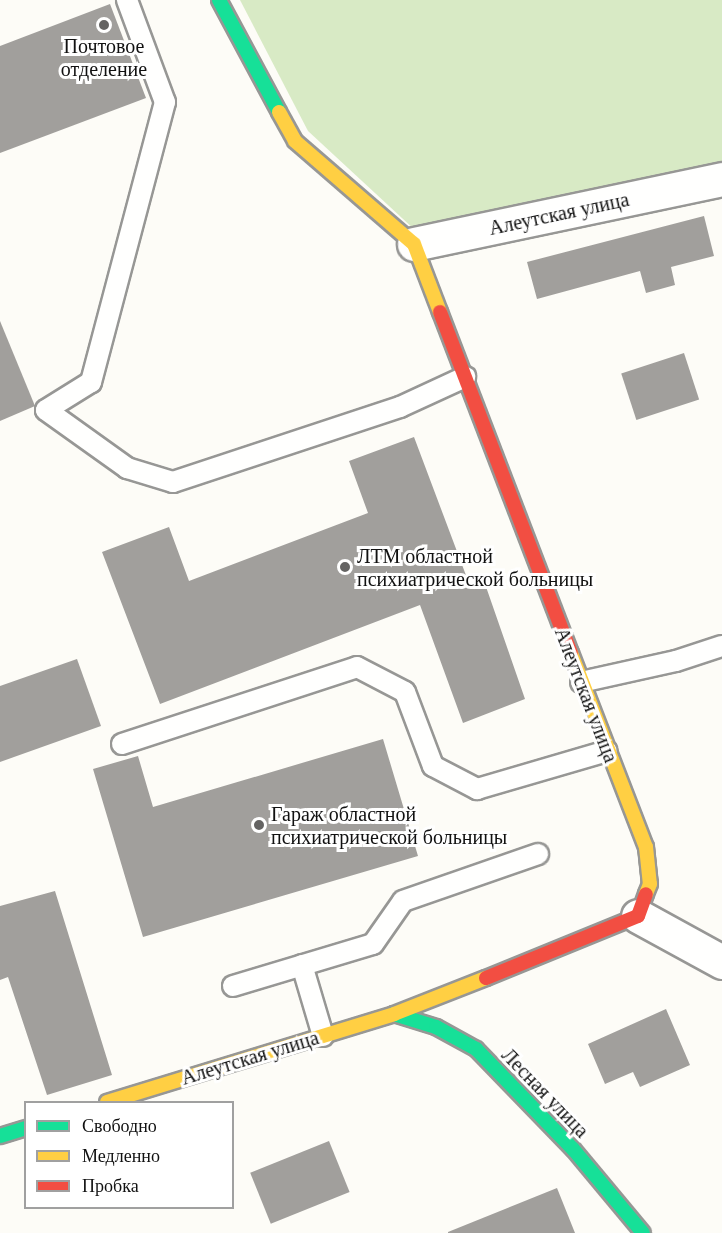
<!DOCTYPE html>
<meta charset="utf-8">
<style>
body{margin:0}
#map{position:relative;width:722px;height:1233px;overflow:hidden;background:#fdfcf7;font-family:"Times New Roman",serif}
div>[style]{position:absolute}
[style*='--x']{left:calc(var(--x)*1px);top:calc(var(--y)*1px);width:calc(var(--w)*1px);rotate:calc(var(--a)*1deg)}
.forest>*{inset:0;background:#d8eac5}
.building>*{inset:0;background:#a19f9c;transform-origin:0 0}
.roads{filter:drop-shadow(2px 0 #979795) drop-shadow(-2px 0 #979795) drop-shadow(0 2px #979795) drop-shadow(0 -2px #979795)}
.lane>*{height:20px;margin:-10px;padding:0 10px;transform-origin:10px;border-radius:10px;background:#fffffe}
.street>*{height:33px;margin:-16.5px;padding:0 16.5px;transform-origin:16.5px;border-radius:16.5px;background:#fffffe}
.fast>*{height:14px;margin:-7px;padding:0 7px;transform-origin:7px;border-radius:7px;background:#16e098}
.slow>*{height:14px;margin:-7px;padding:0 7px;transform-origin:7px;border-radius:7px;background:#ffcf43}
.jam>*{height:14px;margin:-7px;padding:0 7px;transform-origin:7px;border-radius:7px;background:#f24e42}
.dots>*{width:16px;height:16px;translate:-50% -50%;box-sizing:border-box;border:3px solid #fff;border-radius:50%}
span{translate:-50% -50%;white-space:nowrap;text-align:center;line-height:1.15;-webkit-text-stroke:6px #fff;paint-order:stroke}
.poi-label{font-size:20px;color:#111}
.left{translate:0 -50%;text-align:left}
.street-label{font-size:20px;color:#111}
.legend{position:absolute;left:24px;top:1101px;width:210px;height:108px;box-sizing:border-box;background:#fff;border:2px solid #a0a0a0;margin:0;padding:8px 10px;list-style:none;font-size:18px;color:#111}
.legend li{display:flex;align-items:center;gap:12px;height:30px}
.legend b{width:30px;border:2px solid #a0a0a0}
</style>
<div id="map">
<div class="forest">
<div style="clip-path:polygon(240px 0,722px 0,722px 170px,416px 231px,308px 131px)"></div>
</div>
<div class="building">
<div style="clip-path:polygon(110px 4px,146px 98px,0 153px,0 46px)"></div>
<div style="clip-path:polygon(704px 216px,714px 256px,671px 267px,675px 285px,646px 293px,640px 271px,537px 299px,527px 262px)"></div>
<div style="clip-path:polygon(0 321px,35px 406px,0 421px)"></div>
<div style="left:684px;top:353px;width:49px;height:66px;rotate:72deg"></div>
<div style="clip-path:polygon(414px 437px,470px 586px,484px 581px,525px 699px,463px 723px,420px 605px,160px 704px,102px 552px,169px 527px,189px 581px,368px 513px,349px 461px)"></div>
<div style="clip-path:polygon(77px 659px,101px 726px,0 762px,0 686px)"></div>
<div style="clip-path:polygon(383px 739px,418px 856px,143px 937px,93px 769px,138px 756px,153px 807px)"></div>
<div style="clip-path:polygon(55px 891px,112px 1075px,47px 1095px,8px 977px,0 980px,0 906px)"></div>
<div style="clip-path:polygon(666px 1009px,690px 1065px,640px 1087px,633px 1072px,605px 1084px,588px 1044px)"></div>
<div style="left:329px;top:1141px;width:55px;height:85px;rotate:68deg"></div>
<div style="clip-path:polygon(557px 1188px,575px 1233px,448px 1233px,448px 1232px)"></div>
</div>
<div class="roads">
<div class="lane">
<div style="--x:127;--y:0;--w:109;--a:69.6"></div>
<div style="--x:165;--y:102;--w:290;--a:104.8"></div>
<div style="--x:91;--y:382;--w:53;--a:148.1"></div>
<div style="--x:46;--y:410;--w:100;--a:35.6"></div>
<div style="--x:127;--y:468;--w:48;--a:16.9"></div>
<div style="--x:173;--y:482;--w:239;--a:-18.3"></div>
<div style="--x:400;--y:407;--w:72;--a:-24.8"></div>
<div style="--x:581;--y:682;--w:97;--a:-12.5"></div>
<div style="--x:676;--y:661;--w:48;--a:-18.1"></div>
<div style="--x:122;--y:744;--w:247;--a:-18.1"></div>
<div style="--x:357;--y:667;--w:54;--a:27.5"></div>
<div style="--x:405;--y:692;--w:79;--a:69.3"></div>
<div style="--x:433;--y:766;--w:50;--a:27.6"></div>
<div style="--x:477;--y:789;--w:135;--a:-16.3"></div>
<div style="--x:302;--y:965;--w:74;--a:73.5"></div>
<div style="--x:233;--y:986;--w:146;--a:-16.7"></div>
<div style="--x:373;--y:944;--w:52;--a:-55.1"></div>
<div style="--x:403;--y:901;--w:143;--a:-19.2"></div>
</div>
<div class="street">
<div style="--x:414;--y:244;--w:315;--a:-11.9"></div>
<div style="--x:638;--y:916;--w:96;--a:28.7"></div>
</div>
<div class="fast">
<div style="--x:219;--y:0;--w:127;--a:61.8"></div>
<div style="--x:394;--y:1014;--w:44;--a:17.2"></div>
<div style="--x:436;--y:1027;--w:46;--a:28.8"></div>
<div style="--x:476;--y:1049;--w:139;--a:45.9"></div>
<div style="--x:573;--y:1149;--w:109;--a:50.2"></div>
<div style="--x:0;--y:1136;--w:27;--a:-17"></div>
</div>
<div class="slow">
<div style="--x:279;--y:112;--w:33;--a:61"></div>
<div style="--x:295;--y:141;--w:157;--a:40.9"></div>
<div style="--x:414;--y:244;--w:73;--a:69.1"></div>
<div style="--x:571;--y:653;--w:208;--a:68.9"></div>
<div style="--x:646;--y:847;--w:37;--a:84"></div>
<div style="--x:650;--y:884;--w:11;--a:112"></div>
<div style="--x:107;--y:1102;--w:300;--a:-17"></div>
<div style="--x:394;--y:1014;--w:99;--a:-21.4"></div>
</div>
<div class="jam">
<div style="--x:440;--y:312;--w:365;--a:69"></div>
<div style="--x:486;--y:978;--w:164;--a:-22.2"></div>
<div style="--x:638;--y:916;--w:23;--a:-70"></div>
</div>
</div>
<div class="dots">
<div style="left:104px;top:25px;background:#646362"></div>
<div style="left:345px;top:567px;background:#646362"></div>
<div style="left:259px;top:825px;background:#646362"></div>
</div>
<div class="poi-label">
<span style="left:104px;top:58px">Почтовое<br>отделение</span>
<span class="left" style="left:357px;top:568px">ЛТМ областной<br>психиатрической больницы</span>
<span class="left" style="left:271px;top:826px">Гараж областной<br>психиатрической больницы</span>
</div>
<div class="street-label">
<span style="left:559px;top:214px;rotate:-12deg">Алеутская улица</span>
<span style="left:586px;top:695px;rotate:69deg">Алеутская улица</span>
<span style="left:250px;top:1058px;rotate:-17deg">Алеутская улица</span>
<span style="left:545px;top:1093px;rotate:46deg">Лесная улица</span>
</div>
<ul class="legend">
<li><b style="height:8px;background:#16e098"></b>Свободно</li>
<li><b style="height:8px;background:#ffcf43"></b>Медленно</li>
<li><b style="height:8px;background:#f24e42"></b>Пробка</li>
</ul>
</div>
